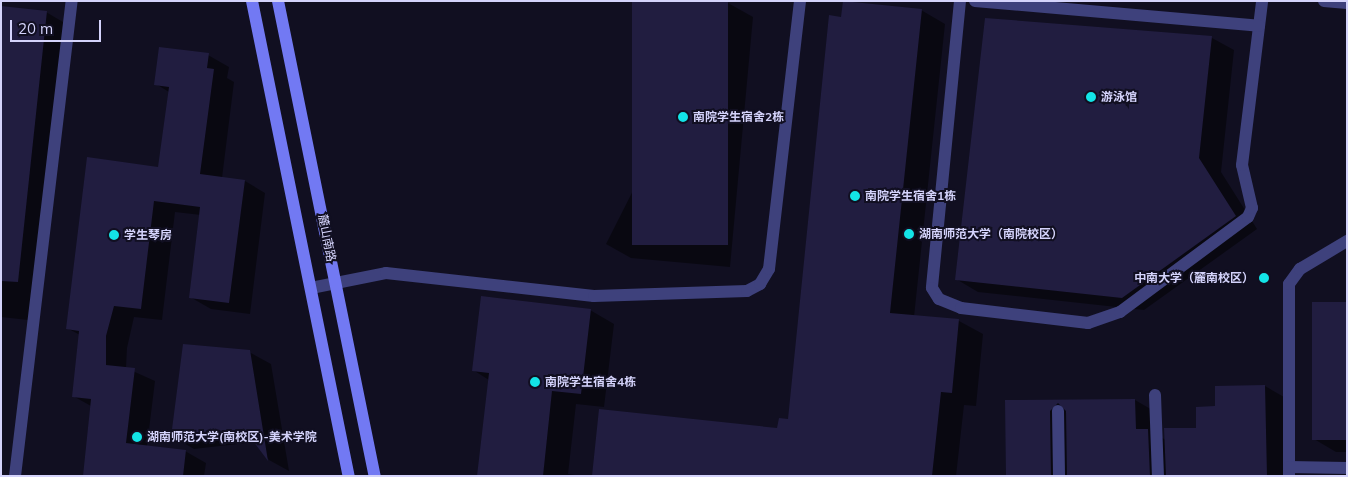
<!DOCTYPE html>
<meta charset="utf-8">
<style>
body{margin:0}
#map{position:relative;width:1348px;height:477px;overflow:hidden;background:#110f21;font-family:Mulish,"Noto Sans SC",sans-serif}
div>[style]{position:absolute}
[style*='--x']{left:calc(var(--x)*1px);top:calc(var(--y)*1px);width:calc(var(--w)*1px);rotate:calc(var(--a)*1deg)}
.shadow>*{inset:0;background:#0007}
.building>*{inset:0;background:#211d40;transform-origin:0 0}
.service>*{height:12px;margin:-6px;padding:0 6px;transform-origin:6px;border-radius:6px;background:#3e417c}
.minor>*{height:12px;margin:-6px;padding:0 6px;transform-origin:6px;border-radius:6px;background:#3e417c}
.secondary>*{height:12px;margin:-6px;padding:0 6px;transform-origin:6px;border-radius:6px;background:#7279f3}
.dots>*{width:14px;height:14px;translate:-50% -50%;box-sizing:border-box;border:2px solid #110f21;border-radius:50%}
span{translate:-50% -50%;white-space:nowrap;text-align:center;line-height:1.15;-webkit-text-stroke:4px #110f21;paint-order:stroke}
.poi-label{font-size:12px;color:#d4d3fb;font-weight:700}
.left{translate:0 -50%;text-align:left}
.right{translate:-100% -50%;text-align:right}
.street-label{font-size:12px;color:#d4d3fb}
.frame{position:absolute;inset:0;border:2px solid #d4d3fb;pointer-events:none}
.scale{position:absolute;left:10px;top:20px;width:91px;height:22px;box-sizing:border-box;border:2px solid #d4d3fb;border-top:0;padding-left:6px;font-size:15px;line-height:18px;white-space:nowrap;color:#d4d3fb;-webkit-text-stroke:4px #110f21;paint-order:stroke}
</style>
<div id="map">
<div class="shadow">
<div style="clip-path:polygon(728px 3px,753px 17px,730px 267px,631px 258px,606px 244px)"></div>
<div style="clip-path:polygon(1px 8px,46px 12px,68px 25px,37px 321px,1px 317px)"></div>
<div style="clip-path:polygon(921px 10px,945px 24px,914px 317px,959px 321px,983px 334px,976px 406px,964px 405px,956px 476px,594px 476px,779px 429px,789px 420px,842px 18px)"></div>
<div style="clip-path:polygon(1212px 38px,1234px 50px,1221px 172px,1257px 229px,1144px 310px,978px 292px,956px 279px)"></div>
<div style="clip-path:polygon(208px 55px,229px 67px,227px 78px,234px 82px,222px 178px,245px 181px,265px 193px,250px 314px,211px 309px,190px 297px,201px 215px,175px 212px,162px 320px,134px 317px,127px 348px,126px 368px,155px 381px,147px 446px,185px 451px,206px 463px,204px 476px,84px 476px,91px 406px,73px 396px,80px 335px,67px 328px,160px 168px,169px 92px,156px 84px)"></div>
<div style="clip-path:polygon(1347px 303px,1347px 452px,1336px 452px,1314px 439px)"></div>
<div style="clip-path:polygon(590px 310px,614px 324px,604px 407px,576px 404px,568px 474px,582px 476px,478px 476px,489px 380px,473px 370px)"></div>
<div style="clip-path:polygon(249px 352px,271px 364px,289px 471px,269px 460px,255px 442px,194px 449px,172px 436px)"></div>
<div style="clip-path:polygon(1265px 386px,1284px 397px,1285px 476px,1008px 476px,1006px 402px,1135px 400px,1154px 411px,1155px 434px,1166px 440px,1198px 429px,1217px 407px)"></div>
</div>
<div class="building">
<div style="left:632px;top:1px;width:96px;height:244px"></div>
<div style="clip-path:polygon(843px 1px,922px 9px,890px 313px,959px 319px,952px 393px,941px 392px,932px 476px,592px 476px,599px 409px,777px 428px,779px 418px,788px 419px,829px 15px,841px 17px)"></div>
<div style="clip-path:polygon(1px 6px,47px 11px,18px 282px,1px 281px)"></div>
<div style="clip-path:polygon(985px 18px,1212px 36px,1199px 158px,1236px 216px,1122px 298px,955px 280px)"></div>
<div style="clip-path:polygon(159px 47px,209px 53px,207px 68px,214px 69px,200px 174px,245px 180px,229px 303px,189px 298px,200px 207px,154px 201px,141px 309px,114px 306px,106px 336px,106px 365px,135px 368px,126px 443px,186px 450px,183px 476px,83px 476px,91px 399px,72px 397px,79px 331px,66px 329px,87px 157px,158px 167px,169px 87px,154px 85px)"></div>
<div style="clip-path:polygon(481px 296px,591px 309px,581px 394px,552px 391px,543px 476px,477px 476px,489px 373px,472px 371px)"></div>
<div style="left:1312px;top:302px;width:35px;height:138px"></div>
<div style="clip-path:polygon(183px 344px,250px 350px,268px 461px,244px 429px,171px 437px)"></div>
<div style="clip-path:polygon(1265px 385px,1267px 476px,1166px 476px,1164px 428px,1196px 428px,1196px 407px,1215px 406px,1215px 386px)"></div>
<div style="clip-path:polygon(1135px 399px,1136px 429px,1148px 429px,1150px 476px,1067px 476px,1066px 411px,1058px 403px,1050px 411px,1051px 476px,1006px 476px,1005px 400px)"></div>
</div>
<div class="service">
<div style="--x:960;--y:1;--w:288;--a:95.6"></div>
<div style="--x:932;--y:288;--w:13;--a:58"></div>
<div style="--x:939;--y:299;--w:24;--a:22"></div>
<div style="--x:961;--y:308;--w:128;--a:6.7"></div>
<div style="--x:1088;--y:323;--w:34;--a:-19"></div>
<div style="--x:1120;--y:312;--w:159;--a:-36.6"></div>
<div style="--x:1248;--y:217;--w:10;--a:-66"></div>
<div style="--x:1252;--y:208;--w:44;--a:-103.1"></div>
<div style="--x:1242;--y:165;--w:165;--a:-83"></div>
<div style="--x:975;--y:1;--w:285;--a:5"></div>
<div style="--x:311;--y:288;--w:76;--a:-11.3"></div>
<div style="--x:386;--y:273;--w:209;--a:6.3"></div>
<div style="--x:594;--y:296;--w:153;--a:-1.9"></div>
<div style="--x:747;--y:291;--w:15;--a:-28"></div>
<div style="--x:760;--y:284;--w:17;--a:-59"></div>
<div style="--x:769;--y:269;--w:270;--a:-83.4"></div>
<div style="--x:1155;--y:395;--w:81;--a:87.9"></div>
<div style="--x:1058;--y:411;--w:65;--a:89.1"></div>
<div style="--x:1289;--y:476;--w:192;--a:-90"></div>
<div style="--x:1289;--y:284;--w:19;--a:-54"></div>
<div style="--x:1300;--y:269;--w:55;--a:-30.8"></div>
</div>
<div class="minor">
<div style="--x:1324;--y:1;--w:23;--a:5"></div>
<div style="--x:1289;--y:467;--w:58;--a:1"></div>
<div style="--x:15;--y:476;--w:478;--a:-83.2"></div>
</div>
<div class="secondary">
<div style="--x:252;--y:1;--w:485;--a:78.5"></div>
<div style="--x:278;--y:1;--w:485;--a:78.5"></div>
</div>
<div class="dots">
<div style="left:1091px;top:97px;background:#13e4e7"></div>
<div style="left:683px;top:117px;background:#13e4e7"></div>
<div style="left:855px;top:196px;background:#13e4e7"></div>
<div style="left:909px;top:234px;background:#13e4e7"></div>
<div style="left:114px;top:235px;background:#13e4e7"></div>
<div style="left:1264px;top:278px;background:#13e4e7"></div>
<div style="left:535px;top:382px;background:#13e4e7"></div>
<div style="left:137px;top:437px;background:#13e4e7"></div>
</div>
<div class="poi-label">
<span class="left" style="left:1101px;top:97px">游泳馆</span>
<span class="left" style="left:693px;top:117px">南院学生宿舍2栋</span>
<span class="left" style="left:865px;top:196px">南院学生宿舍1栋</span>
<span class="left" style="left:919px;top:234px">湖南师范大学（南院校区）</span>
<span class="left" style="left:124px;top:235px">学生琴房</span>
<span class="right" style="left:1254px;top:278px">中南大学（麓南校区）</span>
<span class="left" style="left:545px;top:382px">南院学生宿舍4栋</span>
<span class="left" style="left:147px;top:437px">湖南师范大学(南校区)-美术学院</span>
</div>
<div class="street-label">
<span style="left:327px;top:238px;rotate:79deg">麓山南路</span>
</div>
<div class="frame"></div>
<div class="scale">20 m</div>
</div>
